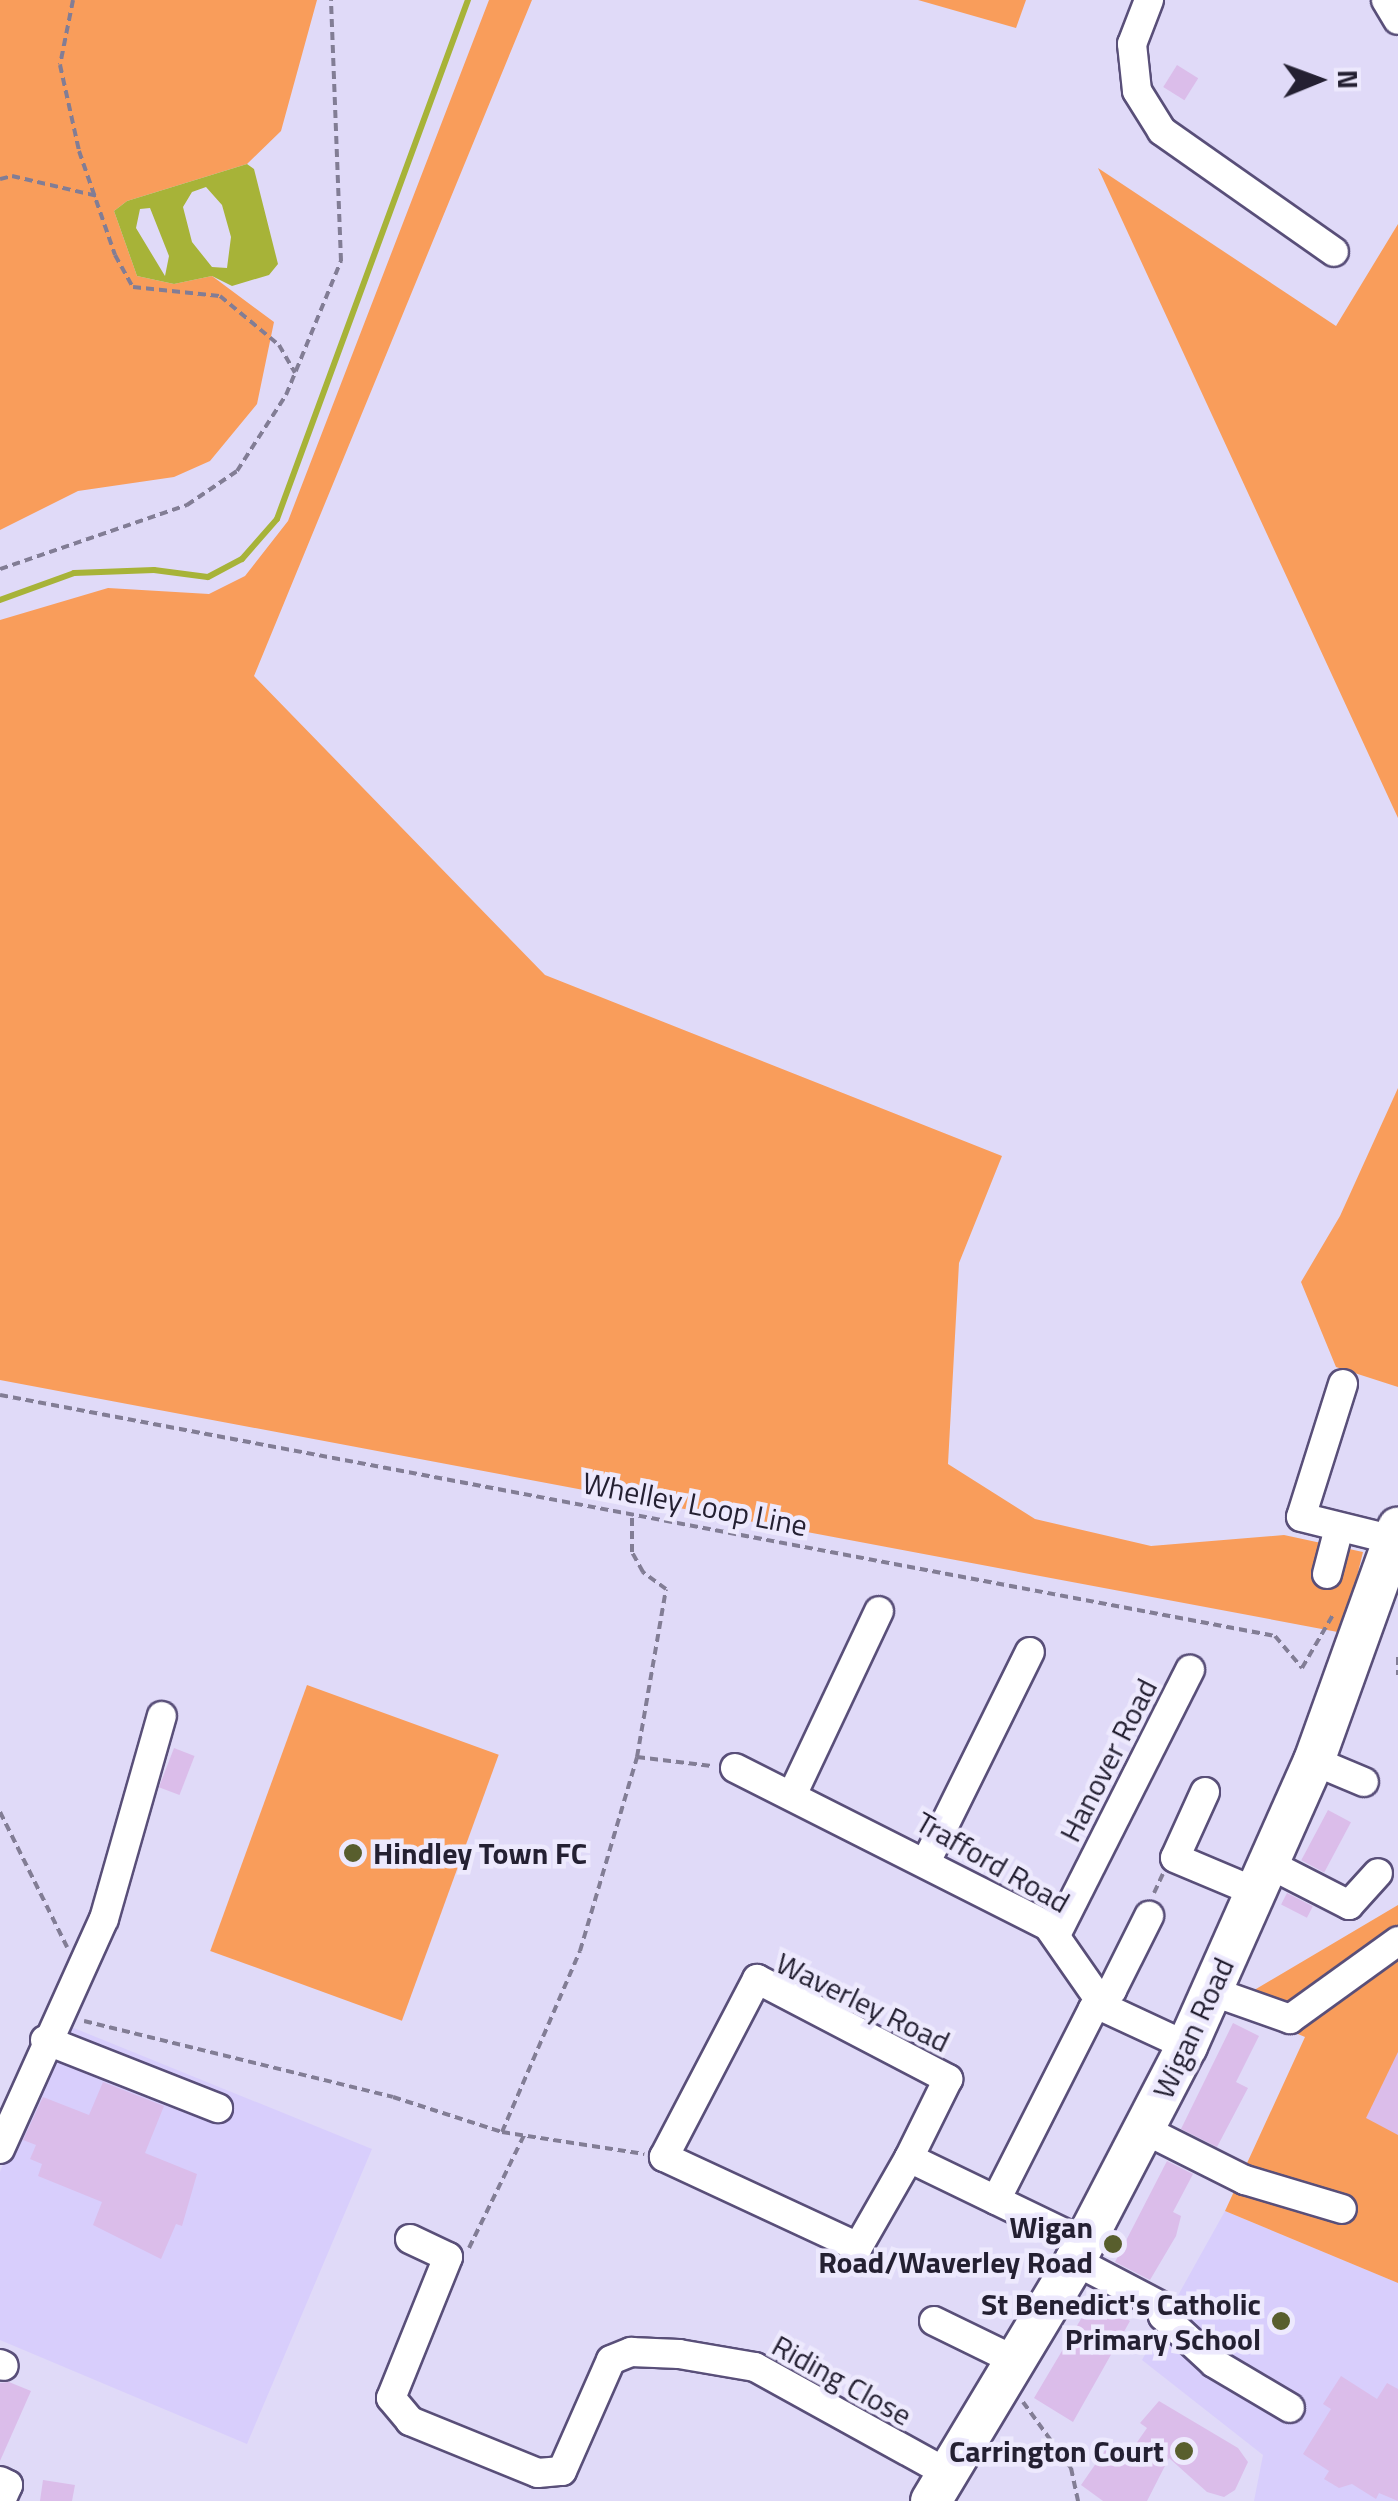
<!DOCTYPE html>
<style>
body{margin:0}
#map{position:relative;width:1398px;height:2501px;overflow:hidden;background:#e0daf8;font-family:"Titillium Web",sans-serif}
div>[style]{position:absolute}
[style*='--x']{left:calc(var(--x)*1px);top:calc(var(--y)*1px);width:calc(var(--w)*1px);rotate:calc(var(--a)*1deg)}
.built>*{inset:0;background:#d8cefc}
.green>*{inset:0;background:#f99d5b;transform-origin:0 0}
.water>*{inset:0;background:#a7b338}
.stream>*{height:6px;margin:-3px;padding:0 3px;transform-origin:3px;border-radius:3px;background:#a7b338}
.building>*{inset:0;background:#dbbdea;transform-origin:0 0}
.path>*{height:4px;margin-top:-2px;transform-origin:0;background:repeating-linear-gradient(90deg,#827d95 0 8px,transparent 0 13px)}
.roads{filter:drop-shadow(2px 0 #594f79) drop-shadow(-2px 0 #594f79) drop-shadow(0 2px #594f79) drop-shadow(0 -2px #594f79)}
.minor>*{height:28px;margin:-14px;padding:0 14px;transform-origin:14px;border-radius:14px;background:#fff}
.highway>*{height:40px;margin:-20px;padding:0 20px;transform-origin:20px;border-radius:20px;background:#fff}
.dots>*{width:28px;height:28px;translate:-50% -50%;box-sizing:border-box;border:5px solid #ede9fd;border-radius:50%}
span{translate:-50% -50%;white-space:nowrap;text-align:center;line-height:1.15;-webkit-text-stroke:9px #ede9fd;paint-order:stroke}
.street-label{font-size:30px;color:#242032}
.poi-label{font-size:30px;color:#242032;font-weight:700}
.left{translate:0 -50%;text-align:left}
.right{translate:-100% -50%;text-align:right}
.north{position:absolute;left:1268px;top:30px;width:100px;height:100px;-webkit-text-stroke:8px #ede9fd;paint-order:stroke;rotate:89deg;font-size:28px;font-weight:700;line-height:40px;text-align:center;color:#242032}
.north::after{content:'';display:block;margin:auto;width:35px;height:45px;background:#242032;clip-path:polygon(50% 0,100% 100%,50% 72%,0 100%)}
</style>
<div id="map">
<div class="built">
<div style="clip-path:polygon(59px 2022px,372px 2149px,247px 2444px,0 2340px,0 2172px)"></div>
<div style="clip-path:polygon(1225px 2211px,1398px 2283px,1398px 2501px,1254px 2501px,1263px 2455px,1142px 2360px)"></div>
</div>
<div class="green">
<div style="clip-path:polygon(0 0,317px 0,281px 131px,247px 164px,127px 201px,114px 211px,137px 276px,174px 284px,212px 276px,274px 322px,257px 404px,210px 461px,174px 477px,78px 491px,0 530px)"></div>
<div style="clip-path:polygon(489px 0,532px 0,254px 676px,545px 975px,1002px 1156px,959px 1263px,948px 1464px,1035px 1519px,1151px 1546px,1284px 1535px,1363px 1552px,1343px 1633px,0 1380px,0 620px,108px 588px,209px 594px,245px 576px,288px 521px)"></div>
<div style="clip-path:polygon(918px 0,1026px 0,1016px 28px)"></div>
<div style="clip-path:polygon(1098px 168px,1336px 326px,1398px 224px,1398px 818px)"></div>
<div style="clip-path:polygon(1398px 1088px,1398px 1387px,1336px 1367px,1301px 1282px,1340px 1216px)"></div>
<div style="left:307px;top:1685px;width:204px;height:283px;rotate:20deg"></div>
<div style="clip-path:polygon(1398px 1905px,1398px 2283px,1225px 2211px,1305px 2037px,1229px 2005px)"></div>
</div>
<div class="water">
<div style="clip-path:polygon(evenodd,247px 164px,254px 169px,278px 264px,269px 275px,232px 286px,212px 276px,174px 284px,137px 276px,114px 211px,127px 201px,247px 164px,206px 187px,222px 205px,231px 237px,227px 268px,212px 267px,192px 242px,183px 207px,192px 192px,206px 187px,247px 164px,150px 208px,169px 256px,165px 276px,136px 228px,140px 209px,150px 208px)"></div>
</div>
<div class="stream">
<div style="--x:0;--y:600;--w:79;--a:-20"></div>
<div style="--x:74;--y:573;--w:80;--a:-2.1"></div>
<div style="--x:154;--y:570;--w:54;--a:7.4"></div>
<div style="--x:208;--y:577;--w:38;--a:-28"></div>
<div style="--x:242;--y:559;--w:53;--a:-48.8"></div>
<div style="--x:277;--y:519;--w:553;--a:-69.8"></div>
</div>
<div class="building">
<div style="left:1177px;top:65px;width:25px;height:26px;rotate:32deg"></div>
<div style="left:174px;top:1748px;width:22px;height:42px;rotate:21deg"></div>
<div style="left:1328px;top:1810px;width:26px;height:57px;rotate:28deg"></div>
<div style="left:1287px;top:1893px;width:29px;height:13px;rotate:27deg"></div>
<div style="clip-path:polygon(1233px 2023px,1259px 2036px,1236px 2082px,1248px 2088px,1217px 2147px,1181px 2129px)"></div>
<div style="clip-path:polygon(1398px 2052px,1398px 2135px,1366px 2118px)"></div>
<div style="clip-path:polygon(103px 2082px,164px 2106px,145px 2153px,197px 2174px,182px 2226px,176px 2224px,161px 2259px,93px 2225px,102px 2202px,38px 2176px,42px 2164px,30px 2159px,36px 2145px,23px 2140px,43px 2097px,89px 2115px)"></div>
<div style="clip-path:polygon(1167px 2161px,1193px 2174px,1173px 2212px,1181px 2216px,1176px 2236px,1150px 2280px,1115px 2262px)"></div>
<div style="clip-path:polygon(1097px 2292px,1123px 2306px,1118px 2314px,1130px 2321px,1073px 2422px,1034px 2398px)"></div>
<div style="clip-path:polygon(1341px 2376px,1377px 2399px,1387px 2383px,1398px 2389px,1398px 2501px,1379px 2493px,1376px 2499px,1352px 2484px,1339px 2488px,1324px 2479px,1329px 2471px,1303px 2454px,1331px 2409px,1323px 2404px)"></div>
<div style="clip-path:polygon(9px 2382px,31px 2391px,0 2461px,0 2383px)"></div>
<div style="clip-path:polygon(1159px 2401px,1238px 2448px,1248px 2462px,1235px 2490px,1224px 2497px,1207px 2492px,1169px 2458px,1147px 2501px,1103px 2501px,1081px 2485px,1108px 2446px,1126px 2458px,1147px 2428px,1140px 2423px)"></div>
<div style="clip-path:polygon(43px 2480px,75px 2485px,72px 2501px,40px 2501px)"></div>
</div>
<div class="path">
<div style="--x:73;--y:0;--w:66;--a:101.3"></div>
<div style="--x:60;--y:65;--w:88;--a:77.5"></div>
<div style="--x:79;--y:151;--w:110;--a:70.9"></div>
<div style="--x:115;--y:255;--w:37;--a:61"></div>
<div style="--x:133;--y:287;--w:87;--a:5.9"></div>
<div style="--x:220;--y:296;--w:77;--a:39.7"></div>
<div style="--x:279;--y:345;--w:32;--a:60"></div>
<div style="--x:0;--y:179;--w:12;--a:-14"></div>
<div style="--x:12;--y:176;--w:87;--a:13.2"></div>
<div style="--x:0;--y:569;--w:198;--a:-18.9"></div>
<div style="--x:187;--y:505;--w:60;--a:-34.2"></div>
<div style="--x:237;--y:471;--w:90;--a:-57.2"></div>
<div style="--x:286;--y:395;--w:145;--a:-67.7"></div>
<div style="--x:341;--y:261;--w:261;--a:-92.2"></div>
<div style="--x:0;--y:1395;--w:1298;--a:10.7"></div>
<div style="--x:1275;--y:1636;--w:42;--a:49.8"></div>
<div style="--x:1302;--y:1668;--w:64;--a:-59.8"></div>
<div style="--x:1398;--y:1657;--w:18;--a:90"></div>
<div style="--x:637;--y:1757;--w:75;--a:6.9"></div>
<div style="--x:0;--y:1812;--w:151;--a:63.6"></div>
<div style="--x:1154;--y:1893;--w:21;--a:-65"></div>
<div style="--x:84;--y:2021;--w:318;--a:13.8"></div>
<div style="--x:393;--y:2097;--w:114;--a:17.8"></div>
<div style="--x:502;--y:2132;--w:144;--a:8.8"></div>
<div style="--x:502;--y:2132;--w:197;--a:-66.7"></div>
<div style="--x:580;--y:1951;--w:202;--a:-73.6"></div>
<div style="--x:637;--y:1757;--w:170;--a:-80.2"></div>
<div style="--x:666;--y:1589;--w:29;--a:-144"></div>
<div style="--x:643;--y:1572;--w:23;--a:-119"></div>
<div style="--x:632;--y:1552;--w:37;--a:-90"></div>
<div style="--x:469;--y:2248;--w:126;--a:-64"></div>
<div style="--x:1023;--y:2402;--w:82;--a:54"></div>
<div style="--x:1071;--y:2468;--w:34;--a:78"></div>
</div>
<div class="roads">
<div class="minor">
<div style="--x:1149;--y:0;--w:47;--a:111.1"></div>
<div style="--x:1132;--y:44;--w:47;--a:83.9"></div>
<div style="--x:1137;--y:91;--w:47;--a:58"></div>
<div style="--x:1162;--y:131;--w:210;--a:35.1"></div>
<div style="--x:1386;--y:0;--w:23;--a:59"></div>
<div style="--x:1343;--y:1384;--w:139;--a:107.5"></div>
<div style="--x:1301;--y:1517;--w:96;--a:13.9"></div>
<div style="--x:1327;--y:1574;--w:48;--a:-75.4"></div>
<div style="--x:1314;--y:1761;--w:54;--a:22.8"></div>
<div style="--x:735;--y:1768;--w:351;--a:26.8"></div>
<div style="--x:1048;--y:1926;--w:100;--a:55.2"></div>
<div style="--x:1105;--y:2008;--w:90;--a:24.9"></div>
<div style="--x:1205;--y:1792;--w:72;--a:114.4"></div>
<div style="--x:1175;--y:1858;--w:88;--a:22.8"></div>
<div style="--x:793;--y:1793;--w:201;--a:-64.7"></div>
<div style="--x:927;--y:1860;--w:232;--a:-63.7"></div>
<div style="--x:1269;--y:1864;--w:90;--a:27.1"></div>
<div style="--x:1349;--y:1905;--w:43;--a:-47.8"></div>
<div style="--x:1057;--y:1933;--w:295;--a:-63.2"></div>
<div style="--x:1211;--y:1991;--w:84;--a:19.5"></div>
<div style="--x:1290;--y:2019;--w:133;--a:-35.8"></div>
<div style="--x:45;--y:2040;--w:186;--a:21.5"></div>
<div style="--x:1145;--y:2130;--w:112;--a:26.6"></div>
<div style="--x:1245;--y:2180;--w:101;--a:16.6"></div>
<div style="--x:0;--y:2149;--w:252;--a:-65.7"></div>
<div style="--x:104;--y:1919;--w:211;--a:-74.1"></div>
<div style="--x:909;--y:2158;--w:103;--a:119.8"></div>
<div style="--x:858;--y:2247;--w:214;--a:-155.1"></div>
<div style="--x:664;--y:2157;--w:201;--a:-62.4"></div>
<div style="--x:757;--y:1979;--w:216;--a:27.6"></div>
<div style="--x:948;--y:2079;--w:88;--a:116.3"></div>
<div style="--x:909;--y:2158;--w:195;--a:25.8"></div>
<div style="--x:996;--y:2200;--w:214;--a:-63.1"></div>
<div style="--x:1093;--y:2009;--w:27;--a:-45"></div>
<div style="--x:1112;--y:1990;--w:83;--a:-63.4"></div>
<div style="--x:410;--y:2239;--w:42;--a:25.3"></div>
<div style="--x:448;--y:2257;--w:152;--a:112"></div>
<div style="--x:391;--y:2398;--w:30;--a:50"></div>
<div style="--x:410;--y:2421;--w:138;--a:22.1"></div>
<div style="--x:538;--y:2473;--w:24;--a:-5"></div>
<div style="--x:562;--y:2471;--w:121;--a:-66.2"></div>
<div style="--x:611;--y:2360;--w:22;--a:-22"></div>
<div style="--x:631;--y:2352;--w:48;--a:2.4"></div>
<div style="--x:679;--y:2354;--w:77;--a:9.7"></div>
<div style="--x:755;--y:2367;--w:222;--a:28.9"></div>
<div style="--x:1075;--y:2261;--w:99;--a:27.6"></div>
<div style="--x:1163;--y:2307;--w:9;--a:90"></div>
<div style="--x:1163;--y:2316;--w:69;--a:42.7"></div>
<div style="--x:1214;--y:2363;--w:88;--a:30.6"></div>
<div style="--x:934;--y:2321;--w:91;--a:26"></div>
<div style="--x:0;--y:2364;--w:4;--a:27"></div>
<div style="--x:0;--y:2481;--w:9;--a:27"></div>
<div style="--x:8;--y:2485;--w:17;--a:114"></div>
</div>
<div class="highway">
<div style="--x:931;--y:2501;--w:280;--a:-59"></div>
<div style="--x:1075;--y:2261;--w:242;--a:-62.5"></div>
<div style="--x:1187;--y:2046;--w:312;--a:-66"></div>
<div style="--x:1314;--y:1761;--w:248;--a:-70.2"></div>
</div>
</div>
<div class="dots">
<div style="left:353px;top:1853px;background:#585e2d"></div>
<div style="left:1113px;top:2244px;background:#585e2d"></div>
<div style="left:1281px;top:2321px;background:#585e2d"></div>
<div style="left:1184px;top:2451px;background:#585e2d"></div>
</div>
<div class="street-label">
<span style="left:695px;top:1504px;rotate:11deg">Whelley Loop Line</span>
<span style="left:1108px;top:1760px;rotate:-63deg">Hanover Road</span>
<span style="left:993px;top:1862px;rotate:30deg">Trafford Road</span>
<span style="left:863px;top:2002px;rotate:26deg">Waverley Road</span>
<span style="left:1193px;top:2028px;rotate:-65deg">Wigan Road</span>
<span style="left:842px;top:2380px;rotate:29deg">Riding Close</span>
</div>
<div class="poi-label">
<span class="left" style="left:373px;top:1853px">Hindley Town FC</span>
<span class="right" style="left:1093px;top:2244px">Wigan<br>Road/Waverley Road</span>
<span class="right" style="left:1261px;top:2321px">St Benedict's Catholic<br>Primary School</span>
<span class="right" style="left:1164px;top:2451px">Carrington Court</span>
</div>
<div class="north">N</div>
</div>
